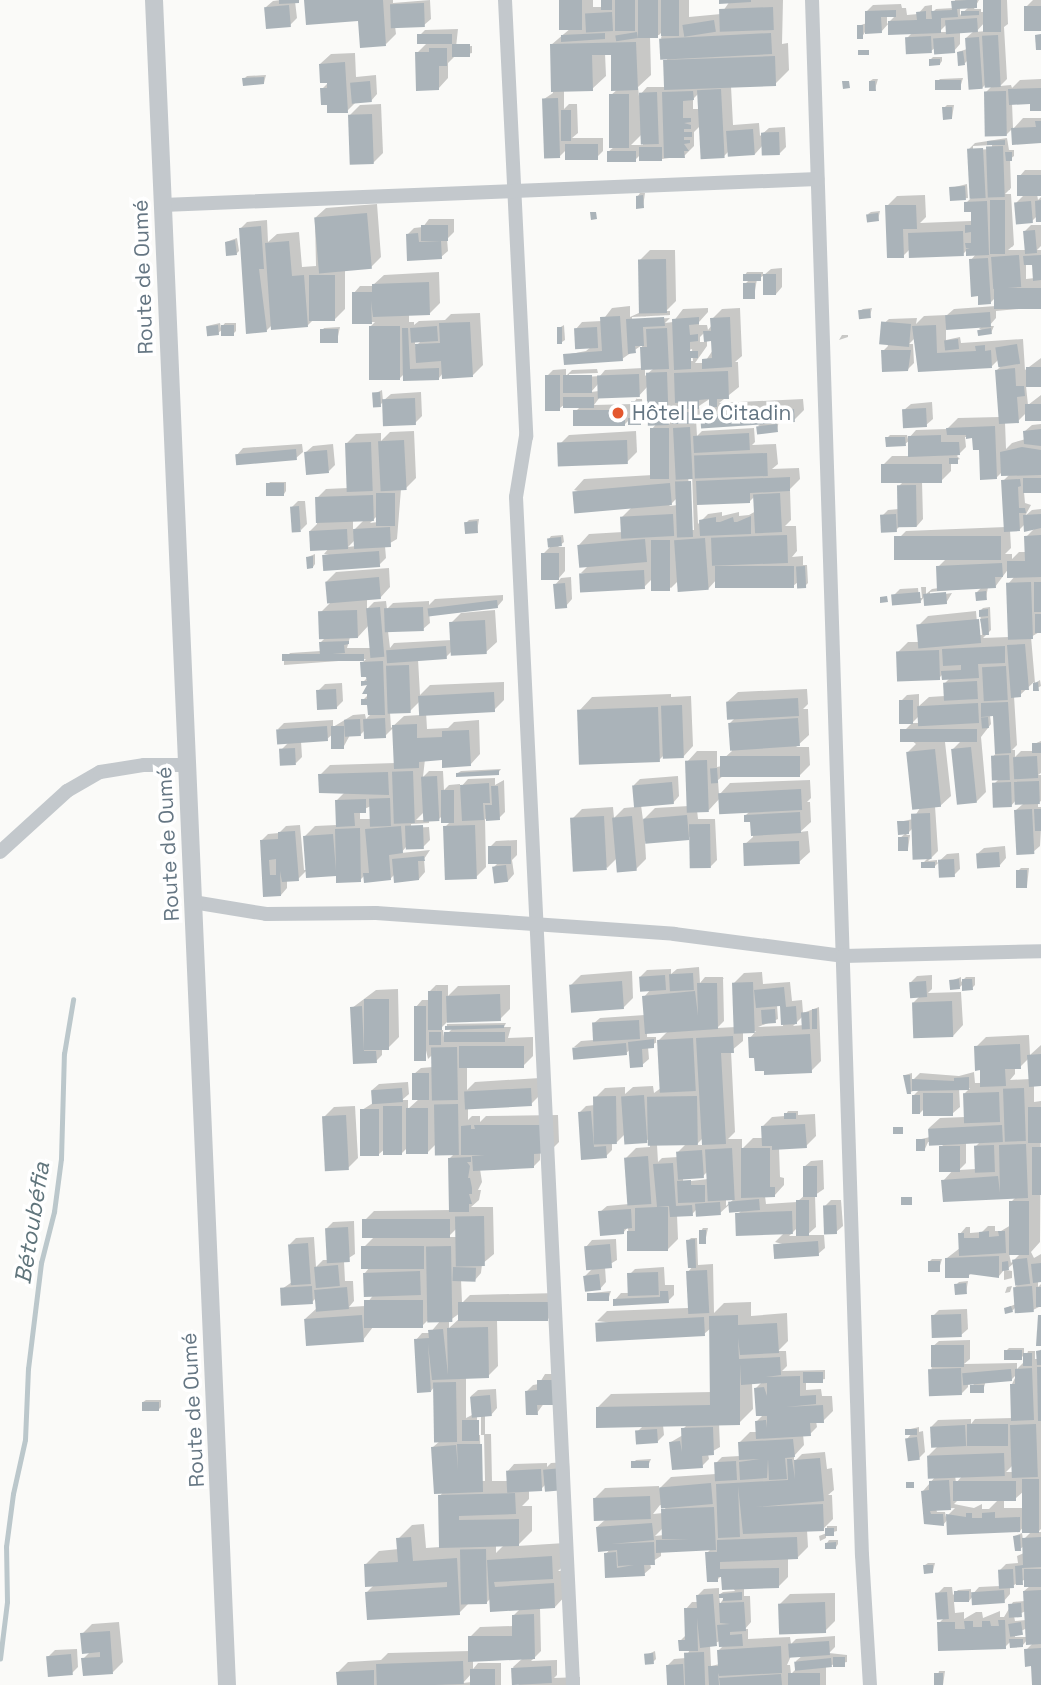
<!DOCTYPE html>
<meta charset="utf-8">
<style>
body{margin:0}
#map{position:relative;width:1041px;height:1685px;overflow:hidden;background:#fafaf8;font-family:"Space Grotesk",sans-serif}
div>[style]{position:absolute}
[style*='--x']{left:calc(var(--x)*1px);top:calc(var(--y)*1px);width:calc(var(--w)*1px);rotate:calc(var(--a)*1deg)}
.shadow>*{inset:0;background:#0003}
.stream>*{height:4.5px;margin:-2.25px;padding:0 2.25px;transform-origin:2.25px;border-radius:2.25px;background:#bbc7cb}
.building>*{inset:0;background:#aab3b9;transform-origin:0 0}
.minor>*{height:14px;margin:-7px;padding:0 7px;transform-origin:7px;border-radius:7px;background:#c3c8cc}
.tertiary>*{height:18px;margin:-9px;padding:0 9px;transform-origin:9px;border-radius:9px;background:#c3c8cc}
.dots>*{width:19px;height:19px;translate:-50% -50%;box-sizing:border-box;border:4px solid #fff;border-radius:50%}
span{translate:-50% -50%;white-space:nowrap;text-align:center;line-height:1.15;-webkit-text-stroke:7px #fff;paint-order:stroke}
.street-label{font-size:21px;color:#657683}
.poi-label{font-size:21px;color:#657683}
.left{translate:0 -50%;text-align:left}
.water-label{font-size:23px;color:#60757c;font-style:italic}
</style>
<div id="map">
<div class="shadow">
<div style="clip-path:polygon(281px 0,300px 0,295px 1px,297px 18px,290px 25px,266px 7px,273px 1px)"></div>
<div style="clip-path:polygon(306px 0,393px 0,393px 3px,430px 0,431px 19px,424px 25px,395px 26px,396px 34px,386px 44px,359px 19px)"></div>
<div style="clip-path:polygon(evenodd,561px 0,593px 0,593px 7px,603px 7px,603px 0,689px 0,689px 17px,721px 14px,730px 1px,721px 0,783px 0,782px 44px,788px 43px,789px 70px,775px 84px,731px 86px,733px 125px,759px 123px,760px 136px,769px 128px,785px 127px,786px 147px,779px 154px,763px 145px,755px 154px,729px 151px,724px 156px,701px 125px,694px 132px,694px 146px,684px 156px,662px 159px,641px 154px,635px 160px,608px 152px,614px 147px,611px 95px,618px 89px,612px 53px,605px 53px,606px 76px,592px 89px,564px 90px,564px 109px,569px 104px,577px 104px,578px 133px,572px 138px,603px 138px,603px 151px,597px 157px,566px 150px,560px 156px,544px 99px,553px 93px,551px 45px,571px 28px,561px 0,663px 31px,661px 38px,669px 57px,665px 62px,666px 87px,647px 87px,639px 96px,638px 87px,651px 75px,650px 36px,659px 35px,663px 31px,561px 0,699px 93px,700px 109px,693px 109px,693px 99px,699px 93px,561px 0,643px 133px,643px 145px,631px 145px,643px 133px)"></div>
<div style="clip-path:polygon(evenodd,955px 0,979px 0,974px 9px,981px 9px,981px 12px,985px 12px,984px 0,1007px 0,1008px 24px,1004px 27px,1007px 79px,1000px 86px,1011px 85px,1012px 88px,1020px 80px,1041px 79px,1041px 109px,1031px 102px,1012px 103px,1013px 128px,1006px 135px,986px 92px,992px 86px,987px 83px,982px 88px,968px 60px,964px 64px,958px 52px,967px 49px,966px 38px,974px 31px,960px 32px,960px 44px,954px 51px,936px 47px,931px 51px,907px 38px,913px 32px,889px 23px,881px 32px,865px 32px,862px 37px,858px 26px,867px 23px,866px 12px,873px 5px,901px 4px,902px 8px,906px 8px,907px 15px,918px 14px,925px 6px,932px 5px,932px 13px,936px 9px,954px 8px,955px 0,960px 7px,969px 7px,960px 15px,960px 7px,955px 0,887px 15px,896px 15px,887px 24px,887px 15px,955px 0,985px 22px,986px 31px,976px 32px,985px 22px,955px 0,947px 24px,948px 32px,939px 32px,947px 24px)"></div>
<div style="clip-path:polygon(1033px 0,1041px 0,1041px 29px,1026px 7px)"></div>
<div style="clip-path:polygon(458px 29px,456px 47px,472px 46px,472px 53px,454px 57px,448px 63px,448px 78px,438px 89px,417px 53px,427px 43px,419px 36px,425px 30px)"></div>
<div style="clip-path:polygon(355px 53px,356px 77px,376px 75px,377px 94px,371px 101px,356px 102px,347px 111px,328px 103px,322px 89px,330px 81px,320px 64px,331px 54px)"></div>
<div style="clip-path:polygon(933px 57px,942px 57px,942px 61px,940px 64px,930px 60px)"></div>
<div style="clip-path:polygon(266px 75px,264px 83px,244px 79px,247px 76px)"></div>
<div style="clip-path:polygon(963px 78px,960px 88px,937px 82px,940px 79px)"></div>
<div style="clip-path:polygon(873px 79px,878px 79px,875px 89px,870px 81px)"></div>
<div style="clip-path:polygon(381px 104px,383px 153px,373px 163px,350px 115px,360px 105px)"></div>
<div style="clip-path:polygon(947px 105px,954px 105px,952px 118px,944px 108px)"></div>
<div style="clip-path:polygon(1023px 118px,1041px 118px,1041px 142px,1013px 129px)"></div>
<div style="clip-path:polygon(evenodd,1007px 138px,1009px 150px,1014px 150px,1014px 156px,1010px 159px,1011px 188px,1005px 194px,1011px 194px,1014px 245px,1008px 250px,1026px 250px,1024px 232px,1031px 225px,1041px 225px,1041px 246px,1037px 250px,1041px 250px,1041px 307px,996px 311px,996px 318px,989px 326px,994px 326px,991px 333px,979px 329px,983px 325px,946px 327px,946px 340px,960px 337px,961px 343px,1023px 339px,1025px 370px,1041px 358px,1041px 385px,1026px 386px,1028px 405px,1041px 395px,1041px 419px,1028px 411px,1018px 421px,1005px 422px,1006px 449px,1012px 443px,1026px 439px,1025px 431px,1032px 425px,1041px 424px,1041px 491px,1024px 492px,1025px 503px,1031px 505px,1025px 516px,1032px 510px,1041px 509px,1041px 631px,1031px 637px,1035px 683px,1040px 680px,1041px 686px,1035px 689px,1034px 682px,1020px 695px,1014px 696px,1017px 745px,1012px 750px,1015px 750px,1015px 757px,1021px 751px,1034px 751px,1034px 744px,1041px 741px,1041px 773px,1038px 775px,1041px 775px,1041px 801px,1038px 803px,1038px 807px,1041px 807px,1041px 829px,1040px 846px,1033px 852px,1016px 810px,1023px 804px,1016px 800px,1011px 806px,994px 784px,999px 779px,993px 757px,996px 753px,995px 714px,990px 715px,991px 724px,981px 737px,986px 792px,976px 802px,953px 749px,960px 742px,945px 742px,951px 796px,940px 806px,935px 806px,938px 851px,928px 861px,937px 860px,937px 863px,947px 854px,959px 853px,960px 869px,954px 875px,940px 861px,934px 867px,923px 863px,929px 857px,914px 827px,906px 835px,910px 835px,908px 849px,900px 838px,906px 833px,899px 822px,913px 819px,920px 808px,908px 752px,916px 744px,902px 733px,913px 722px,901px 701px,907px 695px,919px 694px,919px 706px,929px 697px,945px 696px,945px 683px,950px 678px,943px 674px,939px 678px,898px 652px,908px 642px,919px 642px,918px 626px,928px 616px,976px 611px,978px 635px,982px 635px,980px 611px,983px 608px,990px 607px,991px 630px,983px 638px,1009px 637px,1008px 584px,1015px 576px,1009px 568px,995px 587px,988px 587px,986px 598px,977px 592px,982px 587px,930px 592px,930px 596px,952px 593px,946px 603px,925px 596px,920px 602px,893px 596px,900px 589px,918px 588px,919px 598px,922px 598px,921px 587px,926px 587px,926px 594px,932px 589px,939px 588px,938px 567px,945px 560px,896px 541px,906px 531px,1006px 527px,1003px 481px,1010px 474px,1002px 472px,996px 478px,974px 437px,965px 437px,966px 447px,957px 456px,960px 459px,951px 462px,951px 471px,941px 481px,922px 481px,923px 519px,917px 526px,900px 526px,896px 530px,882px 516px,888px 510px,899px 509px,898px 487px,903px 482px,882px 466px,892px 456px,910px 456px,910px 440px,905px 444px,887px 438px,890px 435px,907px 435px,908px 439px,916px 430px,947px 429px,958px 418px,1000px 417px,997px 370px,1003px 364px,998px 360px,992px 366px,920px 370px,914px 339px,909px 344px,913px 344px,914px 363px,908px 369px,883px 351px,888px 346px,882px 325px,889px 319px,917px 318px,916px 324px,924px 316px,947px 315px,954px 309px,996px 306px,996px 297px,990px 303px,971px 260px,976px 254px,967px 250px,963px 254px,910px 249px,903px 256px,887px 206px,897px 196px,925px 195px,926px 217px,920px 223px,971px 221px,972px 210px,966px 203px,972px 197px,969px 149px,975px 143px,1007px 138px,992px 145px,992px 149px,973px 150px,973px 146px,992px 145px,1007px 138px,1026px 263px,1033px 263px,1035px 278px,1026px 279px,1026px 263px,1007px 138px,1026px 523px,1034px 529px,1026px 537px,1026px 552px,1019px 552px,1012px 559px,1012px 554px,1005px 554px,1011px 548px,1010px 530px,1020px 529px,1026px 523px,1007px 138px,919px 716px,919px 723px,912px 723px,919px 716px)"></div>
<div style="clip-path:polygon(1025px 170px,1041px 170px,1041px 194px,1037px 194px,1038px 200px,1041px 197px,1041px 220px,1037px 216px,1032px 221px,1016px 203px,1024px 195px,1019px 177px)"></div>
<div style="clip-path:polygon(967px 184px,968px 198px,952px 200px,951px 188px)"></div>
<div style="clip-path:polygon(640px 193px,645px 193px,643px 207px,638px 196px)"></div>
<div style="clip-path:polygon(377px 204px,381px 257px,371px 267px,345px 269px,345px 309px,335px 319px,314px 319px,307px 326px,273px 324px,266px 331px,241px 228px,247px 222px,267px 220px,268px 242px,277px 234px,299px 232px,302px 267px,316px 266px,315px 218px,326px 208px)"></div>
<div style="clip-path:polygon(880px 211px,878px 220px,868px 214px,871px 212px)"></div>
<div style="clip-path:polygon(429px 219px,454px 219px,454px 232px,447px 239px,448px 251px,441px 257px,409px 259px,408px 234px,414px 228px,423px 227px)"></div>
<div style="clip-path:polygon(237px 238px,239px 251px,236px 254px,226px 242px)"></div>
<div style="clip-path:polygon(evenodd,650px 250px,675px 250px,676px 301px,666px 311px,670px 311px,670px 315px,632px 317px,632px 320px,670px 318px,665px 323px,673px 322px,683px 309px,708px 308px,708px 312px,699px 322px,699px 325px,707px 325px,708px 330px,712px 325px,712px 319px,722px 309px,740px 308px,742px 356px,735px 362px,738px 362px,739px 387px,719px 403px,803px 399px,804px 410px,794px 420px,779px 420px,777px 431px,758px 426px,763px 421px,702px 413px,711px 404px,711px 398px,699px 406px,700px 415px,696px 419px,697px 436px,702px 431px,754px 428px,755px 442px,752px 445px,776px 444px,778px 464px,772px 469px,799px 468px,800px 479px,790px 489px,791px 520px,785px 526px,796px 526px,797px 551px,792px 557px,803px 556px,803px 565px,807px 565px,808px 583px,805px 586px,798px 582px,793px 586px,717px 579px,708px 589px,679px 580px,671px 588px,654px 577px,644px 587px,581px 573px,589px 565px,579px 545px,589px 534px,623px 532px,622px 517px,633px 506px,574px 490px,584px 479px,653px 475px,652px 429px,657px 423px,648px 386px,636px 399px,642px 399px,643px 411px,637px 417px,643px 417px,643px 421px,640px 424px,630px 419px,625px 424px,575px 412px,580px 407px,565px 404px,560px 408px,547px 376px,553px 370px,566px 369px,566px 376px,572px 370px,597px 369px,598px 373px,569px 374px,569px 378px,600px 376px,605px 370px,643px 368px,642px 345px,622px 359px,565px 355px,586px 351px,591px 347px,576px 329px,582px 322px,602px 321px,612px 308px,630px 306px,630px 317px,641px 312px,640px 260px,650px 250px,705px 332px,705px 342px,700px 342px,700px 337px,705px 332px,650px 250px,713px 339px,713px 350px,704px 363px,695px 363px,707px 346px,707px 340px,713px 339px,650px 250px,692px 349px,693px 361px,689px 361px,689px 350px,692px 349px,650px 250px,645px 368px,654px 368px,645px 376px,645px 368px,650px 250px,599px 383px,599px 391px,591px 392px,599px 383px,650px 250px,639px 395px,633px 404px,594px 405px,600px 397px,639px 395px,650px 250px,688px 400px,688px 406px,678px 407px,678px 401px,688px 400px,650px 250px,688px 473px,692px 473px,694px 530px,691px 530px,688px 473px,650px 250px,755px 496px,756px 511px,749px 515px,739px 516px,739px 512px,722px 516px,722px 512px,708px 514px,698px 524px,697px 503px,750px 501px,755px 496px,650px 250px,678px 497px,678px 505px,669px 506px,678px 497px)"></div>
<div style="clip-path:polygon(782px 268px,782px 287px,776px 294px,764px 275px,771px 269px)"></div>
<div style="clip-path:polygon(evenodd,439px 272px,440px 303px,430px 313px,409px 314px,409px 322px,414px 322px,414px 325px,419px 321px,445px 320px,451px 314px,480px 313px,483px 365px,473px 375px,443px 373px,439px 378px,405px 373px,400px 378px,371px 326px,375px 322px,354px 322px,354px 293px,360px 286px,372px 286px,384px 275px,439px 272px,415px 340px,422px 340px,415px 347px,415px 340px)"></div>
<div style="clip-path:polygon(747px 272px,763px 272px,763px 276px,757px 279px,754px 297px,745px 284px,750px 279px,745px 275px)"></div>
<div style="clip-path:polygon(872px 308px,870px 316px,860px 311px,863px 309px)"></div>
<div style="clip-path:polygon(220px 323px,221px 328px,225px 323px,236px 323px,236px 331px,234px 333px,223px 329px,218px 333px,207px 326px)"></div>
<div style="clip-path:polygon(564px 325px,565px 340px,562px 342px,559px 328px)"></div>
<div style="clip-path:polygon(340px 327px,337px 341px,322px 331px,324px 328px)"></div>
<div style="clip-path:polygon(842px 335px,848px 335px,848px 337px,839px 340px)"></div>
<div style="clip-path:polygon(382px 390px,383px 401px,391px 394px,421px 392px,422px 416px,415px 423px,384px 401px,380px 405px,374px 394px)"></div>
<div style="clip-path:polygon(932px 402px,933px 419px,926px 425px,904px 410px,911px 404px)"></div>
<div style="clip-path:polygon(evenodd,414px 431px,416px 478px,406px 488px,401px 489px,397px 539px,385px 546px,386px 558px,379px 565px,324px 554px,329px 548px,310px 531px,317px 524px,316px 499px,326px 489px,348px 488px,346px 444px,356px 434px,381px 433px,381px 441px,390px 432px,414px 431px,378px 515px,378px 522px,370px 523px,378px 515px,414px 431px,365px 519px,353px 531px,353px 520px,365px 519px,414px 431px,356px 539px,356px 546px,348px 547px,356px 539px)"></div>
<div style="clip-path:polygon(636px 431px,637px 452px,627px 462px,559px 445px,569px 435px)"></div>
<div style="clip-path:polygon(302px 444px,303px 452px,296px 458px,237px 455px,243px 448px)"></div>
<div style="clip-path:polygon(333px 444px,335px 465px,329px 471px,306px 452px,313px 446px)"></div>
<div style="clip-path:polygon(270px 482px,286px 482px,286px 491px,284px 494px,268px 485px)"></div>
<div style="clip-path:polygon(298px 501px,305px 501px,307px 524px,301px 530px,291px 508px)"></div>
<div style="clip-path:polygon(479px 519px,477px 532px,466px 523px,469px 520px)"></div>
<div style="clip-path:polygon(563px 535px,564px 542px,558px 547px,565px 547px,565px 571px,559px 578px,543px 554px,552px 545px,549px 539px,551px 536px)"></div>
<div style="clip-path:polygon(315px 554px,315px 564px,313px 567px,308px 557px)"></div>
<div style="clip-path:polygon(evenodd,389px 568px,390px 587px,380px 598px,367px 599px,367px 609px,374px 602px,386px 601px,387px 609px,393px 603px,429px 601px,429px 605px,435px 599px,503px 595px,503px 600px,497px 607px,429px 611px,430px 623px,423px 629px,388px 631px,390px 648px,394px 643px,452px 640px,451px 623px,461px 613px,495px 610px,497px 642px,486px 652px,453px 650px,446px 657px,418px 659px,420px 695px,430px 685px,504px 682px,504px 700px,494px 710px,426px 712px,427px 729px,448px 728px,454px 722px,479px 720px,480px 754px,470px 765px,443px 759px,425px 759px,423px 777px,429px 771px,443px 771px,444px 790px,449px 785px,460px 784px,460px 788px,468px 779px,495px 778px,495px 785px,504px 780px,505px 812px,499px 818px,485px 819px,486px 867px,476px 877px,445px 827px,451px 821px,444px 814px,439px 819px,429px 820px,429px 823px,411px 824px,411px 828px,429px 827px,430px 840px,423px 847px,406px 847px,401px 853px,430px 850px,424px 859px,425px 872px,419px 879px,395px 874px,390px 879px,365px 875px,360px 880px,338px 874px,305px 836px,315px 826px,337px 825px,336px 801px,345px 792px,320px 775px,330px 765px,396px 763px,394px 727px,385px 736px,365px 730px,360px 735px,350px 735px,344px 746px,334px 733px,327px 739px,301px 741px,302px 757px,296px 763px,281px 750px,290px 741px,278px 729px,284px 723px,333px 720px,333px 727px,353px 715px,365px 714px,366px 719px,370px 715px,369px 703px,363px 700px,371px 692px,370px 684px,363px 682px,370px 675px,362px 663px,366px 659px,284px 665px,284px 660px,290px 653px,321px 651px,320px 643px,325px 638px,320px 613px,332px 601px,326px 582px,336px 572px,389px 568px,369px 625px,371px 648px,347px 648px,350px 637px,358px 637px,369px 625px,389px 568px,420px 701px,420px 715px,404px 716px,391px 728px,390px 712px,410px 711px,420px 701px,389px 568px,371px 806px,371px 819px,360px 819px,360px 811px,371px 806px,389px 568px,424px 812px,425px 820px,416px 820px,424px 812px)"></div>
<div style="clip-path:polygon(571px 577px,572px 599px,566px 606px,555px 585px,561px 578px)"></div>
<div style="clip-path:polygon(342px 683px,343px 701px,336px 708px,318px 691px,325px 684px)"></div>
<div style="clip-path:polygon(807px 689px,808px 704px,803px 709px,808px 709px,809px 735px,796px 747px,809px 747px,810px 765px,800px 775px,723px 776px,718px 780px,719px 795px,730px 783px,810px 780px,811px 798px,807px 802px,810px 802px,811px 822px,800px 832px,808px 831px,810px 852px,799px 862px,744px 845px,753px 837px,752px 820px,746px 815px,751px 810px,720px 798px,709px 810px,697px 810px,698px 819px,715px 819px,717px 860px,710px 867px,691px 835px,688px 839px,645px 841px,646px 859px,636px 869px,618px 857px,607px 868px,572px 819px,582px 809px,613px 807px,614px 818px,624px 808px,635px 807px,634px 785px,640px 779px,678px 776px,679px 796px,673px 803px,641px 805px,643px 820px,655px 808px,689px 806px,687px 762px,697px 751px,717px 751px,717px 767px,722px 766px,722px 760px,732px 751px,730px 723px,736px 717px,727px 702px,738px 692px)"></div>
<div style="clip-path:polygon(671px 694px,671px 697px,691px 696px,693px 746px,683px 757px,665px 754px,659px 760px,579px 711px,592px 697px)"></div>
<div style="clip-path:polygon(501px 769px,498px 773px,458px 773px,461px 771px)"></div>
<div style="clip-path:polygon(300px 825px,304px 870px,307px 870px,298px 879px,287px 880px,287px 888px,281px 895px,265px 895px,262px 840px,268px 834px,279px 833px,286px 826px)"></div>
<div style="clip-path:polygon(517px 840px,517px 855px,512px 860px,514px 874px,508px 881px,494px 867px,498px 863px,490px 847px,496px 841px)"></div>
<div style="clip-path:polygon(1005px 846px,1006px 858px,1000px 865px,977px 854px,984px 848px)"></div>
<div style="clip-path:polygon(1021px 868px,1029px 868px,1027px 886px,1018px 871px)"></div>
<div style="clip-path:polygon(evenodd,699px 967px,700px 983px,705px 977px,723px 977px,724px 1021px,717px 1028px,736px 1027px,734px 983px,744px 973px,762px 972px,763px 984px,790px 982px,792px 1001px,802px 1000px,803px 1013px,819px 1007px,821px 1061px,811px 1071px,750px 1038px,756px 1031px,743px 1032px,743px 1041px,731px 1051px,735px 1132px,728px 1139px,742px 1139px,742px 1149px,753px 1138px,763px 1138px,762px 1127px,772px 1117px,785px 1116px,788px 1111px,798px 1111px,798px 1115px,815px 1114px,816px 1136px,806px 1146px,779px 1148px,780px 1177px,784px 1178px,784px 1185px,774px 1196px,765px 1196px,766px 1204px,797px 1202px,806px 1194px,804px 1167px,811px 1161px,823px 1160px,824px 1189px,815px 1195px,816px 1227px,807px 1235px,824px 1235px,825px 1248px,818px 1254px,775px 1242px,784px 1233px,737px 1215px,743px 1209px,730px 1204px,720px 1213px,697px 1209px,692px 1214px,677px 1215px,678px 1239px,668px 1249px,629px 1250px,628px 1227px,623px 1233px,600px 1212px,607px 1206px,629px 1204px,626px 1158px,636px 1148px,650px 1147px,650px 1138px,646px 1141px,625px 1134px,617px 1142px,612px 1142px,612px 1150px,606px 1156px,583px 1158px,580px 1112px,586px 1106px,595px 1105px,595px 1098px,605px 1088px,625px 1087px,625px 1094px,633px 1087px,653px 1086px,654px 1093px,661px 1088px,659px 1041px,648px 1047px,649px 1059px,642px 1065px,631px 1049px,626px 1053px,574px 1047px,581px 1041px,594px 1040px,593px 1024px,600px 1018px,645px 1015px,644px 997px,651px 989px,640px 977px,647px 970px,671px 969px,671px 974px,677px 969px,699px 967px,781px 1004px,783px 1026px,758px 1027px,778px 1019px,777px 1005px,781px 1004px,699px 967px,803px 1016px,804px 1025px,793px 1026px,803px 1016px,699px 967px,669px 1030px,656px 1043px,656px 1037px,647px 1037px,647px 1032px,669px 1030px,699px 967px,703px 1138px,704px 1145px,696px 1145px,703px 1138px,699px 967px,686px 1144px,678px 1152px,678px 1157px,662px 1158px,658px 1162px,657px 1145px,686px 1144px,699px 967px,708px 1171px,708px 1179px,683px 1182px,683px 1179px,703px 1176px,708px 1171px,699px 967px,726px 1199px,734px 1199px,726px 1206px,726px 1199px,699px 967px,798px 1227px,798px 1236px,789px 1236px,798px 1227px)"></div>
<div style="clip-path:polygon(632px 971px,633px 998px,623px 1008px,571px 985px,581px 975px)"></div>
<div style="clip-path:polygon(932px 975px,932px 989px,928px 993px,961px 992px,963px 1025px,953px 1036px,913px 1003px,921px 995px,910px 983px,917px 976px)"></div>
<div style="clip-path:polygon(961px 977px,961px 982px,966px 977px,975px 977px,975px 985px,972px 988px,964px 983px,959px 988px,951px 981px)"></div>
<div style="clip-path:polygon(evenodd,436px 985px,448px 985px,448px 996px,458px 986px,510px 985px,510px 1009px,500px 1019px,448px 1021px,439px 1030px,443px 1030px,444px 1037px,453px 1028px,447px 1028px,447px 1024px,506px 1023px,504px 1027px,511px 1027px,508px 1038px,533px 1037px,533px 1056px,523px 1066px,467px 1067px,467px 1090px,475px 1082px,540px 1078px,541px 1094px,531px 1104px,468px 1107px,468px 1120px,472px 1116px,480px 1116px,480px 1122px,486px 1116px,558px 1115px,559px 1142px,549px 1152px,540px 1152px,540px 1160px,534px 1166px,480px 1169px,482px 1182px,478px 1190px,481px 1190px,479px 1200px,471px 1207px,493px 1207px,494px 1254px,482px 1264px,481px 1273px,475px 1280px,461px 1279px,462px 1303px,470px 1295px,558px 1293px,558px 1309px,548px 1319px,497px 1320px,498px 1366px,488px 1376px,466px 1377px,466px 1418px,472px 1415px,471px 1396px,478px 1390px,496px 1389px,497px 1408px,491px 1415px,485px 1415px,485px 1434px,491px 1434px,492px 1481px,508px 1481px,508px 1471px,514px 1464px,547px 1463px,547px 1467px,551px 1463px,569px 1462px,570px 1482px,564px 1488px,546px 1484px,541px 1489px,529px 1489px,529px 1499px,522px 1506px,532px 1506px,532px 1531px,517px 1546px,565px 1543px,566px 1564px,558px 1571px,567px 1571px,568px 1593px,555px 1607px,540px 1607px,541px 1651px,531px 1661px,557px 1660px,557px 1675px,554px 1678px,580px 1677px,580px 1685px,518px 1685px,521px 1682px,513px 1667px,523px 1658px,473px 1660px,473px 1669px,478px 1663px,501px 1663px,501px 1685px,339px 1685px,338px 1672px,348px 1662px,381px 1660px,388px 1653px,470px 1651px,470px 1637px,480px 1627px,513px 1626px,513px 1616px,520px 1609px,491px 1598px,486px 1603px,469px 1603px,459px 1613px,367px 1592px,374px 1585px,366px 1564px,379px 1551px,399px 1549px,398px 1539px,412px 1525px,424px 1524px,426px 1548px,440px 1547px,440px 1496px,443px 1492px,433px 1447px,440px 1441px,435px 1386px,431px 1391px,416px 1340px,422px 1333px,430px 1333px,440px 1321px,427px 1321px,422px 1326px,373px 1327px,363px 1340px,305px 1319px,317px 1308px,317px 1297px,312px 1302px,282px 1289px,292px 1282px,290px 1244px,296px 1238px,314px 1237px,316px 1267px,323px 1260px,328px 1260px,326px 1229px,333px 1222px,354px 1221px,355px 1254px,344px 1261px,345px 1281px,353px 1281px,354px 1301px,349px 1307px,365px 1306px,374px 1294px,365px 1273px,369px 1268px,363px 1248px,374px 1237px,364px 1221px,374px 1211px,451px 1210px,450px 1158px,455px 1153px,436px 1144px,428px 1152px,408px 1147px,402px 1153px,386px 1148px,379px 1154px,362px 1110px,373px 1103px,372px 1090px,379px 1084px,408px 1082px,409px 1094px,402px 1100px,408px 1100px,408px 1109px,419px 1099px,414px 1074px,421px 1068px,433px 1067px,433px 1054px,428px 1059px,416px 1007px,422px 1000px,430px 1000px,429px 992px,436px 985px,457px 1228px,457px 1237px,448px 1237px,457px 1228px,436px 985px,460px 1313px,460px 1318px,449px 1328px,449px 1321px,460px 1313px,436px 985px,477px 1412px,481px 1412px,481px 1435px,477px 1435px,477px 1412px,436px 985px,480px 1435px,484px 1435px,485px 1481px,481px 1481px,480px 1435px,436px 985px,496px 1545px,504px 1545px,496px 1553px,496px 1545px,436px 985px,472px 1673px,472px 1682px,463px 1683px,472px 1673px)"></div>
<div style="clip-path:polygon(398px 989px,399px 1037px,389px 1047px,382px 1048px,382px 1055px,376px 1061px,355px 1062px,352px 1008px,376px 990px)"></div>
<div style="clip-path:polygon(evenodd,1029px 1035px,1030px 1055px,1041px 1045px,1041px 1084px,1034px 1085px,1034px 1102px,1041px 1101px,1040px 1242px,1031px 1252px,1034px 1258px,1041px 1254px,1041px 1280px,1038px 1280px,1038px 1287px,1041px 1284px,1041px 1306px,1033px 1310px,1016px 1307px,1012px 1311px,1006px 1308px,1016px 1304px,1015px 1287px,1020px 1283px,1014px 1263px,1006px 1270px,1012px 1271px,1012px 1278px,1004px 1280px,1004px 1270px,999px 1276px,972px 1273px,968px 1276px,947px 1258px,960px 1248px,960px 1234px,966px 1227px,970px 1227px,970px 1233px,982px 1232px,988px 1226px,995px 1226px,995px 1231px,1001px 1231px,1011px 1225px,1011px 1202px,1016px 1197px,943px 1181px,954px 1169px,941px 1147px,946px 1142px,928px 1142px,925px 1149px,917px 1140px,930px 1137px,929px 1128px,940px 1118px,965px 1117px,964px 1094px,970px 1088px,959px 1088px,960px 1107px,953px 1113px,925px 1108px,920px 1113px,914px 1095px,920px 1089px,910px 1092px,905px 1075px,912px 1073px,912px 1081px,920px 1073px,959px 1076px,974px 1072px,975px 1083px,982px 1083px,976px 1047px,986px 1037px,1029px 1035px,1029px 1058px,1031px 1079px,1010px 1080px,1015px 1074px,1015px 1067px,1020px 1067px,1029px 1058px,1029px 1035px,966px 1141px,981px 1141px,975px 1147px,976px 1169px,959px 1170px,966px 1163px,966px 1141px,1029px 1035px,1009px 1253px,1021px 1253px,1011px 1263px,1009px 1253px)"></div>
<div style="clip-path:polygon(355px 1106px,358px 1158px,348px 1168px,324px 1117px,334px 1107px)"></div>
<div style="clip-path:polygon(831px 1200px,841px 1200px,843px 1226px,836px 1232px,824px 1207px)"></div>
<div style="clip-path:polygon(703px 1228px,708px 1228px,705px 1242px,701px 1231px)"></div>
<div style="clip-path:polygon(evenodd,691px 1238px,697px 1238px,698px 1265px,713px 1264px,714px 1313px,724px 1303px,751px 1302px,751px 1316px,787px 1313px,788px 1341px,778px 1351px,786px 1351px,787px 1366px,782px 1371px,825px 1370px,825px 1379px,806px 1382px,806px 1390px,821px 1389px,822px 1396px,832px 1396px,833px 1411px,823px 1421px,816px 1421px,817px 1427px,810px 1434px,803px 1434px,804px 1445px,794px 1456px,794px 1462px,802px 1454px,825px 1452px,827px 1469px,832px 1468px,834px 1490px,828px 1495px,832px 1495px,833px 1519px,823px 1529px,807px 1530px,808px 1547px,797px 1558px,788px 1558px,788px 1577px,778px 1587px,744px 1587px,744px 1596px,750px 1596px,751px 1622px,745px 1629px,748px 1629px,748px 1639px,790px 1637px,791px 1644px,796px 1639px,835px 1636px,835px 1647px,829px 1653px,847px 1655px,847px 1662px,826px 1666px,826px 1685px,669px 1685px,668px 1665px,674px 1659px,686px 1658px,690px 1649px,680px 1641px,687px 1634px,686px 1609px,692px 1602px,698px 1602px,698px 1595px,704px 1589px,719px 1588px,719px 1595px,723px 1592px,735px 1591px,723px 1574px,717px 1580px,707px 1553px,711px 1549px,661px 1551px,661px 1556px,650px 1563px,651px 1568px,644px 1574px,607px 1576px,606px 1554px,610px 1549px,597px 1527px,606px 1519px,595px 1498px,605px 1488px,659px 1486px,659px 1489px,671px 1477px,716px 1474px,716px 1463px,722px 1457px,740px 1456px,740px 1442px,750px 1432px,757px 1432px,757px 1421px,764px 1414px,756px 1388px,762px 1382px,752px 1383px,753px 1409px,739px 1423px,719px 1423px,720px 1447px,708px 1454px,709px 1459px,702px 1466px,673px 1468px,671px 1442px,683px 1435px,683px 1429px,688px 1424px,663px 1425px,664px 1435px,657px 1442px,637px 1432px,644px 1425px,597px 1408px,611px 1394px,712px 1392px,711px 1328px,704px 1334px,597px 1321px,607px 1311px,688px 1308px,688px 1272px,693px 1266px,688px 1241px,691px 1238px,660px 1505px,667px 1505px,663px 1513px,653px 1514px,660px 1505px,691px 1238px,663px 1528px,664px 1535px,655px 1536px,663px 1528px,691px 1238px,719px 1596px,725px 1596px,720px 1604px,719px 1596px,691px 1238px,720px 1641px,724px 1645px,719px 1650px,720px 1664px,711px 1666px,710px 1645px,720px 1641px,691px 1238px,803px 1655px,796px 1661px,797px 1668px,791px 1674px,790px 1665px,787px 1665px,791px 1656px,803px 1655px)"></div>
<div style="clip-path:polygon(616px 1239px,617px 1260px,605px 1267px,606px 1282px,600px 1289px,585px 1276px,593px 1268px,586px 1247px,592px 1240px)"></div>
<div style="clip-path:polygon(932px 1259px,942px 1259px,939px 1269px,929px 1262px)"></div>
<div style="clip-path:polygon(664px 1267px,665px 1285px,674px 1285px,674px 1295px,668px 1301px,615px 1300px,621px 1293px,630px 1293px,629px 1275px,635px 1269px)"></div>
<div style="clip-path:polygon(968px 1281px,966px 1293px,956px 1285px,959px 1282px)"></div>
<div style="clip-path:polygon(1012px 1286px,1010px 1292px,1005px 1293px,1007px 1287px)"></div>
<div style="clip-path:polygon(611px 1291px,608px 1300px,589px 1296px,592px 1293px)"></div>
<div style="clip-path:polygon(967px 1309px,968px 1329px,961px 1335px,933px 1316px,939px 1310px)"></div>
<div style="clip-path:polygon(evenodd,970px 1340px,970px 1359px,964px 1364px,1017px 1363px,1017px 1369px,1025px 1361px,1028px 1351px,1035px 1351px,1035px 1359px,1039px 1359px,1041px 1349px,1041px 1529px,1038px 1532px,1041px 1532px,1041px 1685px,1034px 1685px,1032px 1664px,1026px 1650px,1033px 1643px,1027px 1640px,1023px 1645px,1011px 1641px,1005px 1647px,940px 1649px,939px 1623px,944px 1618px,937px 1594px,944px 1587px,952px 1587px,953px 1595px,958px 1590px,971px 1589px,971px 1596px,979px 1587px,1000px 1586px,1000px 1570px,1006px 1564px,1018px 1563px,1017px 1556px,1024px 1553px,1024px 1546px,1020px 1549px,1015px 1536px,1022px 1533px,1023px 1540px,1032px 1531px,1025px 1525px,1020px 1531px,948px 1519px,943px 1525px,933px 1525px,933px 1519px,930px 1522px,923px 1491px,936px 1476px,928px 1456px,939px 1445px,931px 1427px,938px 1420px,971px 1419px,971px 1424px,975px 1419px,1013px 1418px,1012px 1384px,1017px 1374px,1011px 1380px,986px 1380px,983px 1391px,972px 1386px,977px 1381px,968px 1381px,968px 1387px,961px 1394px,931px 1395px,932px 1347px,939px 1341px,970px 1340px,1013px 1465px,1013px 1472px,1006px 1472px,1013px 1465px,970px 1340px,955px 1475px,963px 1475px,956px 1483px,955px 1475px,970px 1340px,1024px 1491px,1024px 1508px,1004px 1508px,1004px 1500px,1015px 1499px,1024px 1491px,970px 1340px,998px 1500px,989px 1509px,982px 1509px,982px 1504px,974px 1508px,954px 1504px,957px 1501px,998px 1500px,970px 1340px,955px 1508px,946px 1517px,945px 1512px,937px 1512px,936px 1509px,955px 1508px,970px 1340px,1026px 1579px,1030px 1586px,1024px 1591px,1025px 1601px,1013px 1602px,1004px 1617px,1000px 1617px,1000px 1611px,983px 1618px,982px 1612px,976px 1612px,964px 1619px,964px 1612px,955px 1613px,954px 1602px,969px 1601px,973px 1596px,1004px 1601px,1010px 1594px,1010px 1587px,1026px 1579px,970px 1340px,1026px 1611px,1026px 1620px,1015px 1621px,1014px 1616px,1026px 1611px,970px 1340px,1027px 1628px,1027px 1637px,1015px 1637px,1015px 1634px,1027px 1628px)"></div>
<div style="clip-path:polygon(1009px 1348px,1024px 1348px,1024px 1355px,1021px 1358px,1006px 1351px)"></div>
<div style="clip-path:polygon(545px 1374px,565px 1374px,537px 1413px,527px 1391px,533px 1385px,539px 1384px)"></div>
<div style="clip-path:polygon(146px 1400px,161px 1400px,161px 1407px,158px 1410px,143px 1402px)"></div>
<div style="clip-path:polygon(919px 1427px,919px 1432px,923px 1431px,925px 1452px,919px 1458px,907px 1439px,912px 1433px,906px 1430px)"></div>
<div style="clip-path:polygon(651px 1459px,648px 1466px,633px 1463px,636px 1460px)"></div>
<div style="clip-path:polygon(827px 1526px,837px 1526px,837px 1531px,826px 1534px,826px 1538px,820px 1541px,819px 1536px,827px 1533px)"></div>
<div style="clip-path:polygon(829px 1540px,838px 1540px,838px 1544px,836px 1547px,827px 1543px)"></div>
<div style="clip-path:polygon(928px 1563px,935px 1563px,933px 1571px,925px 1565px)"></div>
<div style="clip-path:polygon(835px 1593px,835px 1621px,825px 1631px,780px 1604px,790px 1594px)"></div>
<div style="clip-path:polygon(119px 1622px,123px 1662px,113px 1672px,83px 1659px,91px 1651px,82px 1634px,92px 1624px)"></div>
<div style="clip-path:polygon(77px 1649px,78px 1667px,72px 1673px,48px 1657px,55px 1650px)"></div>
<div style="clip-path:polygon(655px 1651px,656px 1659px,653px 1662px,646px 1655px)"></div>
<div style="clip-path:polygon(939px 1671px,945px 1671px,943px 1685px,936px 1685px)"></div>
</div>
<div class="stream">
<div style="--x:0;--y:1659;--w:57;--a:-83"></div>
<div style="--x:7;--y:1602;--w:55;--a:-91"></div>
<div style="--x:6;--y:1547;--w:53;--a:-82.5"></div>
<div style="--x:13;--y:1494;--w:55;--a:-77.5"></div>
<div style="--x:25;--y:1440;--w:71;--a:-87.6"></div>
<div style="--x:28;--y:1369;--w:107;--a:-83"></div>
<div style="--x:41;--y:1263;--w:53;--a:-75.7"></div>
<div style="--x:54;--y:1212;--w:53;--a:-82.5"></div>
<div style="--x:61;--y:1159;--w:105;--a:-88.4"></div>
<div style="--x:64;--y:1054;--w:55;--a:-80.5"></div>
</div>
<div class="building">
<div style="clip-path:polygon(279px 0,299px 0,299px 3px,279px 4px)"></div>
<div style="clip-path:polygon(304px 0,383px 0,386px 46px,360px 48px,358px 21px,306px 25px)"></div>
<div style="left:559px;top:0;width:23px;height:30px"></div>
<div style="left:601px;top:0;width:11px;height:10px"></div>
<div style="left:615px;top:0;width:20px;height:31px"></div>
<div style="left:638px;top:0;width:20px;height:38px"></div>
<div style="left:661px;top:0;width:18px;height:36px"></div>
<div style="clip-path:polygon(719px 0,751px 0,751px 2px,719px 4px)"></div>
<div style="clip-path:polygon(967px 0,977px 0,977px 8px,957px 9px,958px 17px,941px 18px,941px 33px,888px 35px,888px 21px,917px 20px,916px 12px,926px 11px,926px 19px,932px 19px,931px 11px,952px 10px,951px 1px)"></div>
<div style="left:983px;top:0;width:18px;height:32px"></div>
<div style="left:424px;top:3px;width:24px;height:34px;rotate:88deg"></div>
<div style="left:289px;top:5px;width:22px;height:25px;rotate:85deg"></div>
<div style="left:1024px;top:6px;width:17px;height:25px"></div>
<div style="left:773px;top:7px;width:23px;height:54px;rotate:88deg"></div>
<div style="clip-path:polygon(896px 10px,896px 17px,881px 17px,882px 33px,865px 34px,865px 11px)"></div>
<div style="clip-path:polygon(961px 11px,979px 11px,979px 15px,961px 16px)"></div>
<div style="left:612px;top:12px;width:19px;height:27px;rotate:87deg"></div>
<div style="left:977px;top:18px;width:14px;height:32px;rotate:86deg"></div>
<div style="left:714px;top:20px;width:12px;height:32px;rotate:81deg"></div>
<div style="left:863px;top:25px;width:14px;height:6px;rotate:90deg"></div>
<div style="left:637px;top:32px;width:6px;height:22px;rotate:81deg"></div>
<div style="clip-path:polygon(605px 33px,605px 39px,561px 42px,561px 35px)"></div>
<div style="left:771px;top:33px;width:21px;height:112px;rotate:87deg"></div>
<div style="left:452px;top:34px;width:10px;height:35px;rotate:90deg"></div>
<div style="clip-path:polygon(1041px 34px,1041px 50px,1036px 50px,1035px 35px)"></div>
<div style="left:998px;top:35px;width:52px;height:16px;rotate:87deg"></div>
<div style="left:931px;top:36px;width:17px;height:26px;rotate:87deg"></div>
<div style="left:954px;top:37px;width:16px;height:21px;rotate:86deg"></div>
<div style="left:979px;top:37px;width:52px;height:14px;rotate:86deg"></div>
<div style="clip-path:polygon(636px 42px,638px 90px,611px 91px,611px 55px,592px 55px,593px 91px,551px 92px,550px 44px)"></div>
<div style="left:470px;top:44px;width:13px;height:18px;rotate:90deg"></div>
<div style="clip-path:polygon(429px 48px,447px 48px,447px 66px,439px 66px,439px 90px,416px 91px,415px 52px,429px 52px)"></div>
<div style="left:858px;top:50px;width:11px;height:5px"></div>
<div style="clip-path:polygon(963px 51px,965px 65px,958px 66px,957px 52px)"></div>
<div style="left:775px;top:56px;width:30px;height:112px;rotate:88deg"></div>
<div style="clip-path:polygon(929px 59px,940px 59px,940px 65px,929px 66px)"></div>
<div style="clip-path:polygon(345px 62px,348px 113px,327px 113px,327px 105px,321px 105px,320px 88px,327px 88px,327px 83px,320px 83px,319px 64px)"></div>
<div style="clip-path:polygon(264px 77px,264px 84px,243px 86px,242px 78px)"></div>
<div style="left:961px;top:80px;width:10px;height:26px;rotate:90deg"></div>
<div style="left:370px;top:81px;width:21px;height:20px;rotate:85deg"></div>
<div style="clip-path:polygon(842px 81px,849px 81px,850px 88px,843px 89px)"></div>
<div style="clip-path:polygon(869px 81px,875px 81px,876px 91px,869px 91px)"></div>
<div style="clip-path:polygon(1041px 88px,1041px 111px,1030px 111px,1030px 104px,1009px 105px,1008px 89px)"></div>
<div style="left:721px;top:89px;width:69px;height:24px;rotate:87deg"></div>
<div style="clip-path:polygon(693px 91px,694px 100px,683px 101px,683px 118px,691px 118px,691px 122px,684px 123px,691px 125px,691px 129px,684px 129px,684px 132px,692px 132px,692px 137px,684px 137px,684px 140px,690px 140px,690px 143px,684px 144px,689px 151px,684px 151px,685px 158px,664px 158px,662px 92px)"></div>
<div style="left:1006px;top:91px;width:45px;height:22px;rotate:89deg"></div>
<div style="left:657px;top:92px;width:52px;height:18px;rotate:88deg"></div>
<div style="left:609px;top:94px;width:20px;height:54px"></div>
<div style="left:558px;top:98px;width:60px;height:16px;rotate:88deg"></div>
<div style="clip-path:polygon(942px 107px,952px 107px,952px 119px,943px 120px)"></div>
<div style="left:561px;top:110px;width:10px;height:31px"></div>
<div style="left:372px;top:114px;width:50px;height:24px;rotate:88deg"></div>
<div style="clip-path:polygon(1035px 121px,1041px 121px,1041px 143px,1012px 145px,1011px 128px,1036px 127px)"></div>
<div style="left:753px;top:129px;width:26px;height:27px;rotate:86deg"></div>
<div style="left:779px;top:132px;width:23px;height:18px;rotate:88deg"></div>
<div style="clip-path:polygon(1005px 140px,1005px 145px,987px 145px,987px 141px)"></div>
<div style="left:565px;top:144px;width:33px;height:16px"></div>
<div style="left:1003px;top:146px;width:51px;height:17px;rotate:88deg"></div>
<div style="left:639px;top:147px;width:23px;height:14px"></div>
<div style="left:983px;top:148px;width:50px;height:16px;rotate:87deg"></div>
<div style="left:607px;top:151px;width:29px;height:11px"></div>
<div style="clip-path:polygon(1005px 152px,1012px 152px,1012px 161px,1006px 161px)"></div>
<div style="left:1041px;top:175px;width:21px;height:24px;rotate:90deg"></div>
<div style="left:965px;top:186px;width:14px;height:16px;rotate:86deg"></div>
<div style="clip-path:polygon(643px 195px,644px 208px,636px 209px,636px 196px)"></div>
<div style="left:990px;top:200px;width:15px;height:54px"></div>
<div style="clip-path:polygon(1041px 200px,1041px 222px,1036px 222px,1035px 201px)"></div>
<div style="clip-path:polygon(987px 201px,989px 255px,966px 256px,966px 249px,970px 249px,966px 248px,965px 243px,971px 243px,971px 232px,965px 233px,965px 225px,971px 225px,971px 212px,964px 212px,964px 202px)"></div>
<div style="left:1031px;top:201px;width:22px;height:17px;rotate:85deg"></div>
<div style="clip-path:polygon(885px 205px,916px 205px,917px 229px,903px 229px,904px 258px,887px 258px)"></div>
<div style="clip-path:polygon(590px 212px,596px 212px,597px 219px,591px 220px)"></div>
<div style="left:367px;top:213px;width:56px;height:53px;rotate:85deg"></div>
<div style="left:878px;top:213px;width:8px;height:12px;rotate:83deg"></div>
<div style="left:421px;top:225px;width:27px;height:16px"></div>
<div style="clip-path:polygon(261px 226px,264px 269px,259px 269px,267px 332px,246px 334px,239px 228px)"></div>
<div style="left:1035px;top:230px;width:23px;height:12px;rotate:85deg"></div>
<div style="left:963px;top:231px;width:25px;height:55px;rotate:88deg"></div>
<div style="clip-path:polygon(418px 233px,419px 242px,441px 241px,442px 259px,407px 261px,406px 234px)"></div>
<div style="clip-path:polygon(235px 240px,237px 255px,226px 256px,225px 242px)"></div>
<div style="clip-path:polygon(289px 241px,292px 276px,304px 275px,308px 327px,271px 330px,265px 243px)"></div>
<div style="left:1019px;top:255px;width:32px;height:28px;rotate:86deg"></div>
<div style="clip-path:polygon(1041px 255px,1041px 280px,1033px 281px,1032px 265px,1024px 265px,1023px 256px)"></div>
<div style="clip-path:polygon(988px 258px,991px 304px,978px 305px,978px 296px,971px 297px,969px 259px)"></div>
<div style="left:666px;top:259px;width:54px;height:28px;rotate:89deg"></div>
<div style="left:743px;top:274px;width:18px;height:7px"></div>
<div style="left:776px;top:274px;width:21px;height:13px;rotate:90deg"></div>
<div style="left:309px;top:275px;width:26px;height:46px"></div>
<div style="clip-path:polygon(429px 282px,430px 315px,373px 317px,371px 301px,372px 324px,352px 324px,352px 292px,372px 292px,372px 284px)"></div>
<div style="left:743px;top:283px;width:12px;height:16px"></div>
<div style="left:1041px;top:288px;width:21px;height:47px;rotate:90deg"></div>
<div style="left:870px;top:309px;width:9px;height:12px;rotate:84deg"></div>
<div style="left:990px;top:312px;width:15px;height:45px;rotate:86deg"></div>
<div style="clip-path:polygon(620px 316px,623px 361px,564px 365px,563px 354px,602px 351px,600px 317px)"></div>
<div style="clip-path:polygon(664px 317px,665px 326px,643px 327px,644px 346px,635px 346px,636px 353px,628px 354px,626px 319px)"></div>
<div style="clip-path:polygon(699px 317px,699px 324px,689px 325px,690px 335px,698px 334px,698px 341px,690px 342px,690px 351px,698px 351px,698px 358px,691px 358px,691px 369px,674px 370px,672px 319px)"></div>
<div style="clip-path:polygon(730px 317px,732px 367px,702px 369px,702px 359px,712px 358px,711px 341px,704px 342px,703px 331px,711px 331px,710px 318px)"></div>
<div style="clip-path:polygon(470px 322px,473px 377px,442px 379px,441px 361px,416px 363px,415px 344px,440px 343px,439px 323px)"></div>
<div style="left:911px;top:324px;width:23px;height:30px;rotate:95deg"></div>
<div style="left:218px;top:325px;width:10px;height:12px;rotate:84deg"></div>
<div style="left:221px;top:325px;width:13px;height:11px"></div>
<div style="clip-path:polygon(936px 325px,937px 353px,976px 351px,975px 346px,985px 345px,985px 351px,991px 350px,992px 368px,918px 372px,912px 326px)"></div>
<div style="left:369px;top:326px;width:31px;height:54px"></div>
<div style="left:437px;top:326px;width:15px;height:27px;rotate:86deg"></div>
<div style="left:557px;top:327px;width:5px;height:17px"></div>
<div style="left:597px;top:327px;width:21px;height:23px;rotate:87deg"></div>
<div style="clip-path:polygon(402px 328px,408px 328px,410px 369px,439px 368px,439px 380px,403px 381px)"></div>
<div style="clip-path:polygon(667px 328px,669px 369px,641px 370px,640px 347px,647px 347px,646px 329px)"></div>
<div style="left:991px;top:328px;width:6px;height:14px;rotate:81deg"></div>
<div style="left:338px;top:329px;width:14px;height:18px;rotate:90deg"></div>
<div style="left:958px;top:339px;width:10px;height:14px;rotate:84deg"></div>
<div style="left:1017px;top:344px;width:20px;height:22px;rotate:81deg"></div>
<div style="clip-path:polygon(881px 350px,911px 350px,908px 371px,882px 372px)"></div>
<div style="left:1026px;top:367px;width:15px;height:20px"></div>
<div style="clip-path:polygon(1015px 368px,1016px 386px,1024px 386px,1025px 396px,1017px 397px,1019px 423px,999px 424px,995px 370px)"></div>
<div style="clip-path:polygon(728px 371px,729px 399px,717px 399px,717px 407px,709px 407px,709px 399px,699px 400px,699px 409px,687px 409px,687px 402px,675px 403px,674px 373px)"></div>
<div style="left:667px;top:372px;width:53px;height:21px;rotate:88deg"></div>
<div style="left:639px;top:374px;width:23px;height:42px;rotate:88deg"></div>
<div style="left:545px;top:375px;width:15px;height:36px"></div>
<div style="left:592px;top:375px;width:18px;height:29px;rotate:90deg"></div>
<div style="left:380px;top:392px;width:15px;height:8px;rotate:86deg"></div>
<div style="left:594px;top:397px;width:11px;height:31px;rotate:90deg"></div>
<div style="left:415px;top:398px;width:27px;height:33px;rotate:88deg"></div>
<div style="clip-path:polygon(631px 401px,640px 401px,641px 415px,631px 416px)"></div>
<div style="left:1041px;top:404px;width:17px;height:16px;rotate:90deg"></div>
<div style="left:926px;top:408px;width:19px;height:24px;rotate:87deg"></div>
<div style="left:794px;top:409px;width:13px;height:94px;rotate:86deg"></div>
<div style="left:625px;top:410px;width:16px;height:52px;rotate:90deg"></div>
<div style="left:672px;top:412px;width:22px;height:12px"></div>
<div style="left:641px;top:418px;width:7px;height:13px;rotate:90deg"></div>
<div style="left:777px;top:424px;width:8px;height:21px;rotate:83deg"></div>
<div style="clip-path:polygon(995px 426px,997px 479px,980px 480px,979px 450px,973px 450px,972px 438px,966px 439px,966px 435px,947px 435px,946px 428px)"></div>
<div style="left:690px;top:427px;width:52px;height:17px;rotate:87deg"></div>
<div style="left:650px;top:428px;width:19px;height:51px"></div>
<div style="clip-path:polygon(1041px 429px,1041px 446px,1024px 444px,1023px 431px)"></div>
<div style="left:749px;top:433px;width:17px;height:56px;rotate:87deg"></div>
<div style="clip-path:polygon(941px 435px,941px 442px,959px 442px,960px 455px,908px 457px,908px 436px)"></div>
<div style="clip-path:polygon(885px 437px,905px 437px,906px 446px,886px 447px)"></div>
<div style="left:404px;top:440px;width:50px;height:26px;rotate:87deg"></div>
<div style="left:627px;top:440px;width:24px;height:70px;rotate:88deg"></div>
<div style="left:371px;top:442px;width:49px;height:26px;rotate:88deg"></div>
<div style="clip-path:polygon(1022px 447px,1041px 450px,1041px 475px,1001px 476px,1000px 452px)"></div>
<div style="left:296px;top:449px;width:11px;height:61px;rotate:85deg"></div>
<div style="left:327px;top:450px;width:23px;height:23px;rotate:85deg"></div>
<div style="left:767px;top:453px;width:23px;height:73px;rotate:88deg"></div>
<div style="left:949px;top:458px;width:9px;height:6px"></div>
<div style="left:942px;top:464px;width:19px;height:61px;rotate:90deg"></div>
<div style="clip-path:polygon(790px 477px,790px 491px,750px 493px,750px 503px,697px 505px,696px 481px)"></div>
<div style="left:1041px;top:478px;width:15px;height:18px;rotate:90deg"></div>
<div style="clip-path:polygon(1020px 479px,1021px 486px,1018px 487px,1019px 508px,1025px 508px,1026px 513px,1019px 513px,1020px 531px,1004px 532px,1001px 480px)"></div>
<div style="left:691px;top:481px;width:56px;height:16px;rotate:88deg"></div>
<div style="left:284px;top:483px;width:13px;height:18px;rotate:90deg"></div>
<div style="left:670px;top:483px;width:22px;height:98px;rotate:85deg"></div>
<div style="left:916px;top:485px;width:42px;height:19px;rotate:89deg"></div>
<div style="left:376px;top:493px;width:19px;height:33px"></div>
<div style="left:780px;top:493px;width:39px;height:27px;rotate:87deg"></div>
<div style="left:373px;top:495px;width:26px;height:58px;rotate:88deg"></div>
<div style="left:299px;top:506px;width:26px;height:9px;rotate:86deg"></div>
<div style="left:673px;top:514px;width:22px;height:53px;rotate:87deg"></div>
<div style="left:896px;top:514px;width:18px;height:16px;rotate:87deg"></div>
<div style="clip-path:polygon(1041px 514px,1041px 528px,1024px 532px,1023px 515px)"></div>
<div style="clip-path:polygon(751px 516px,751px 534px,700px 536px,699px 520px,716px 517px,716px 522px,720px 522px,733px 517px,734px 522px,737px 522px)"></div>
<div style="left:477px;top:521px;width:12px;height:13px;rotate:85deg"></div>
<div style="left:390px;top:527px;width:20px;height:37px;rotate:87deg"></div>
<div style="left:347px;top:529px;width:20px;height:38px;rotate:87deg"></div>
<div style="left:787px;top:535px;width:28px;height:76px;rotate:88deg"></div>
<div style="clip-path:polygon(1041px 535px,1041px 577px,1007px 578px,1007px 561px,1025px 561px,1024px 536px)"></div>
<div style="left:1001px;top:536px;width:24px;height:107px;rotate:90deg"></div>
<div style="left:561px;top:537px;width:9px;height:14px;rotate:84deg"></div>
<div style="left:705px;top:538px;width:52px;height:31px;rotate:86deg"></div>
<div style="left:645px;top:539px;width:23px;height:68px;rotate:85deg"></div>
<div style="left:651px;top:540px;width:19px;height:51px"></div>
<div style="left:379px;top:551px;width:16px;height:57px;rotate:86deg"></div>
<div style="left:541px;top:553px;width:18px;height:27px"></div>
<div style="clip-path:polygon(313px 556px,313px 568px,307px 569px,306px 557px)"></div>
<div style="clip-path:polygon(1002px 563px,1003px 577px,995px 577px,996px 588px,937px 591px,936px 566px)"></div>
<div style="left:794px;top:566px;width:22px;height:79px;rotate:90deg"></div>
<div style="left:805px;top:566px;width:22px;height:9px;rotate:87deg"></div>
<div style="left:644px;top:570px;width:19px;height:65px;rotate:87deg"></div>
<div style="left:379px;top:577px;width:22px;height:54px;rotate:85deg"></div>
<div style="left:1031px;top:582px;width:57px;height:25px;rotate:88deg"></div>
<div style="left:1034px;top:582px;width:7px;height:30px"></div>
<div style="left:565px;top:583px;width:25px;height:12px;rotate:85deg"></div>
<div style="left:986px;top:591px;width:9px;height:11px;rotate:84deg"></div>
<div style="left:920px;top:592px;width:11px;height:29px;rotate:85deg"></div>
<div style="left:946px;top:592px;width:12px;height:23px;rotate:85deg"></div>
<div style="clip-path:polygon(887px 596px,888px 602px,880px 603px,880px 597px)"></div>
<div style="left:497px;top:600px;width:8px;height:70px;rotate:83deg"></div>
<div style="left:380px;top:607px;width:50px;height:14px;rotate:85deg"></div>
<div style="left:423px;top:607px;width:24px;height:39px;rotate:88deg"></div>
<div style="clip-path:polygon(988px 609px,988px 616px,979px 617px,979px 610px)"></div>
<div style="left:357px;top:610px;width:28px;height:39px;rotate:88deg"></div>
<div style="left:1035px;top:614px;width:6px;height:19px"></div>
<div style="clip-path:polygon(988px 618px,989px 635px,983px 635px,980px 619px)"></div>
<div style="left:979px;top:619px;width:24px;height:63px;rotate:85deg"></div>
<div style="left:485px;top:620px;width:34px;height:36px;rotate:87deg"></div>
<div style="clip-path:polygon(349px 641px,349px 644px,344px 645px,345px 653px,320px 655px,319px 642px)"></div>
<div style="clip-path:polygon(1025px 644px,1029px 690px,1021px 690px,1021px 697px,1011px 698px,1007px 645px)"></div>
<div style="left:446px;top:646px;width:13px;height:60px;rotate:86deg"></div>
<div style="clip-path:polygon(1005px 646px,1005px 663px,978px 664px,979px 678px,942px 680px,941px 671px,961px 670px,961px 665px,943px 666px,942px 649px)"></div>
<div style="left:939px;top:650px;width:30px;height:43px;rotate:88deg"></div>
<div style="left:364px;top:654px;width:7px;height:82px;rotate:90deg"></div>
<div style="clip-path:polygon(383px 661px,385px 715px,368px 715px,367px 705px,361px 705px,361px 699px,367px 699px,367px 694px,362px 694px,367px 685px,361px 686px,361px 681px,367px 681px,366px 677px,361px 677px,360px 662px)"></div>
<div style="left:409px;top:665px;width:48px;height:23px;rotate:88deg"></div>
<div style="left:1006px;top:666px;width:34px;height:24px;rotate:87deg"></div>
<div style="left:977px;top:681px;width:18px;height:34px;rotate:87deg"></div>
<div style="clip-path:polygon(1038px 682px,1039px 691px,1033px 691px,1033px 683px)"></div>
<div style="left:336px;top:689px;width:20px;height:20px;rotate:87deg"></div>
<div style="left:494px;top:692px;width:20px;height:76px;rotate:87deg"></div>
<div style="left:798px;top:698px;width:18px;height:72px;rotate:87deg"></div>
<div style="left:899px;top:700px;width:14px;height:24px"></div>
<div style="clip-path:polygon(1008px 702px,1011px 753px,995px 754px,993px 716px,981px 717px,981px 703px)"></div>
<div style="left:978px;top:703px;width:20px;height:61px;rotate:87deg"></div>
<div style="left:682px;top:705px;width:53px;height:21px;rotate:88deg"></div>
<div style="left:658px;top:707px;width:55px;height:81px;rotate:88deg"></div>
<div style="left:988px;top:717px;width:11px;height:7px;rotate:85deg"></div>
<div style="left:385px;top:718px;width:20px;height:22px;rotate:87deg"></div>
<div style="left:798px;top:718px;width:28px;height:70px;rotate:86deg"></div>
<div style="left:360px;top:719px;width:17px;height:16px;rotate:87deg"></div>
<div style="clip-path:polygon(417px 724px,417px 738px,442px 737px,442px 731px,469px 730px,471px 766px,442px 768px,442px 760px,419px 762px,419px 768px,394px 769px,392px 725px)"></div>
<div style="left:327px;top:726px;width:15px;height:51px;rotate:86deg"></div>
<div style="left:331px;top:726px;width:13px;height:23px"></div>
<div style="left:977px;top:729px;width:13px;height:77px;rotate:90deg"></div>
<div style="left:1041px;top:743px;width:10px;height:9px;rotate:90deg"></div>
<div style="left:971px;top:747px;width:56px;height:20px;rotate:84deg"></div>
<div style="left:295px;top:748px;width:17px;height:16px;rotate:87deg"></div>
<div style="left:935px;top:749px;width:58px;height:29px;rotate:84deg"></div>
<div style="left:1009px;top:755px;width:25px;height:18px;rotate:88deg"></div>
<div style="left:800px;top:756px;width:21px;height:80px;rotate:90deg"></div>
<div style="left:1037px;top:756px;width:22px;height:24px;rotate:87deg"></div>
<div style="left:707px;top:760px;width:52px;height:22px;rotate:88deg"></div>
<div style="left:717px;top:768px;width:15px;height:7px;rotate:86deg"></div>
<div style="clip-path:polygon(499px 770px,499px 775px,456px 777px,456px 773px)"></div>
<div style="left:413px;top:771px;width:52px;height:21px;rotate:88deg"></div>
<div style="clip-path:polygon(388px 772px,389px 795px,319px 793px,318px 774px)"></div>
<div style="left:437px;top:776px;width:45px;height:16px;rotate:87deg"></div>
<div style="left:1039px;top:781px;width:23px;height:25px;rotate:88deg"></div>
<div style="left:672px;top:782px;width:22px;height:40px;rotate:85deg"></div>
<div style="left:1011px;top:782px;width:25px;height:19px;rotate:88deg"></div>
<div style="clip-path:polygon(489px 783px,490px 803px,483px 803px,484px 820px,462px 821px,460px 785px)"></div>
<div style="clip-path:polygon(491px 786px,498px 786px,500px 820px,486px 821px,485px 805px,492px 805px)"></div>
<div style="left:801px;top:789px;width:21px;height:83px;rotate:87deg"></div>
<div style="left:441px;top:790px;width:13px;height:33px"></div>
<div style="left:390px;top:798px;width:28px;height:21px;rotate:88deg"></div>
<div style="clip-path:polygon(366px 799px,366px 813px,354px 813px,355px 826px,336px 827px,335px 800px)"></div>
<div style="left:1032px;top:809px;width:45px;height:18px;rotate:87deg"></div>
<div style="clip-path:polygon(1034px 809px,1041px 809px,1041px 831px,1035px 831px)"></div>
<div style="clip-path:polygon(800px 812px,801px 833px,751px 836px,750px 822px,744px 822px,744px 815px)"></div>
<div style="left:930px;top:813px;width:46px;height:19px;rotate:88deg"></div>
<div style="left:687px;top:815px;width:25px;height:44px;rotate:85deg"></div>
<div style="left:604px;top:816px;width:54px;height:34px;rotate:87deg"></div>
<div style="left:632px;top:816px;width:55px;height:20px;rotate:85deg"></div>
<div style="clip-path:polygon(897px 821px,909px 821px,909px 834px,898px 835px)"></div>
<div style="left:710px;top:824px;width:44px;height:21px;rotate:89deg"></div>
<div style="left:423px;top:825px;width:24px;height:18px;rotate:88deg"></div>
<div style="left:475px;top:825px;width:54px;height:32px;rotate:88deg"></div>
<div style="clip-path:polygon(401px 826px,403px 853px,389px 855px,391px 880px,364px 883px,363px 873px,369px 873px,365px 829px)"></div>
<div style="clip-path:polygon(360px 828px,361px 882px,336px 883px,336px 876px,306px 878px,303px 836px,333px 834px,336px 871px,335px 829px)"></div>
<div style="clip-path:polygon(evenodd,295px 831px,299px 881px,282px 882px,280px 871px,281px 896px,263px 897px,260px 840px,278px 839px,278px 832px,295px 831px,276px 859px,276px 875px,270px 875px,269px 860px,276px 859px)"></div>
<div style="left:898px;top:837px;width:10px;height:14px"></div>
<div style="left:799px;top:841px;width:23px;height:56px;rotate:88deg"></div>
<div style="left:511px;top:846px;width:18px;height:23px;rotate:90deg"></div>
<div style="left:999px;top:852px;width:15px;height:23px;rotate:86deg"></div>
<div style="clip-path:polygon(424px 856px,425px 861px,418px 861px,419px 880px,394px 883px,392px 859px)"></div>
<div style="left:954px;top:859px;width:18px;height:16px;rotate:87deg"></div>
<div style="left:935px;top:862px;width:6px;height:14px;rotate:90deg"></div>
<div style="left:506px;top:865px;width:17px;height:14px;rotate:83deg"></div>
<div style="left:1016px;top:870px;width:11px;height:18px"></div>
<div style="left:693px;top:973px;width:17px;height:24px;rotate:87deg"></div>
<div style="left:665px;top:975px;width:15px;height:26px;rotate:86deg"></div>
<div style="left:959px;top:979px;width:10px;height:10px;rotate:84deg"></div>
<div style="clip-path:polygon(962px 979px,972px 979px,973px 990px,962px 991px)"></div>
<div style="left:622px;top:981px;width:28px;height:53px;rotate:86deg"></div>
<div style="left:926px;top:981px;width:16px;height:17px;rotate:86deg"></div>
<div style="left:753px;top:982px;width:51px;height:21px;rotate:88deg"></div>
<div style="clip-path:polygon(697px 983px,717px 983px,718px 1029px,645px 1034px,642px 996px,695px 991px,698px 1016px)"></div>
<div style="clip-path:polygon(784px 987px,786px 1007px,796px 1006px,797px 1024px,781px 1025px,780px 1006px,756px 1008px,754px 990px)"></div>
<div style="left:428px;top:991px;width:14px;height:39px"></div>
<div style="left:500px;top:994px;width:27px;height:54px;rotate:88deg"></div>
<div style="left:364px;top:999px;width:25px;height:51px"></div>
<div style="left:952px;top:1001px;width:36px;height:40px;rotate:88deg"></div>
<div style="clip-path:polygon(362px 1006px,364px 1051px,376px 1051px,377px 1063px,353px 1064px,350px 1007px)"></div>
<div style="left:414px;top:1006px;width:12px;height:55px"></div>
<div style="left:775px;top:1009px;width:14px;height:14px;rotate:86deg"></div>
<div style="left:812px;top:1009px;width:5px;height:20px"></div>
<div style="left:809px;top:1012px;width:17px;height:8px;rotate:87deg"></div>
<div style="left:639px;top:1020px;width:19px;height:47px;rotate:87deg"></div>
<div style="clip-path:polygon(504px 1025px,504px 1028px,445px 1030px,445px 1026px)"></div>
<div style="left:429px;top:1032px;width:12px;height:13px"></div>
<div style="left:505px;top:1032px;width:10px;height:61px;rotate:90deg"></div>
<div style="clip-path:polygon(810px 1034px,812px 1073px,764px 1075px,764px 1071px,755px 1071px,754px 1058px,749px 1058px,748px 1037px)"></div>
<div style="clip-path:polygon(733px 1036px,734px 1053px,721px 1053px,726px 1144px,702px 1145px,696px 1038px)"></div>
<div style="left:693px;top:1038px;width:53px;height:36px;rotate:87deg"></div>
<div style="clip-path:polygon(654px 1039px,654px 1048px,642px 1049px,643px 1067px,630px 1068px,628px 1042px)"></div>
<div style="left:626px;top:1043px;width:12px;height:54px;rotate:85deg"></div>
<div style="clip-path:polygon(1020px 1044px,1021px 1069px,1005px 1069px,1006px 1086px,980px 1087px,980px 1070px,975px 1071px,974px 1046px)"></div>
<div style="left:524px;top:1046px;width:22px;height:65px;rotate:90deg"></div>
<div style="left:457px;top:1047px;width:53px;height:26px;rotate:89deg"></div>
<div style="clip-path:polygon(1041px 1054px,1041px 1086px,1029px 1087px,1027px 1055px)"></div>
<div style="left:412px;top:1073px;width:17px;height:27px"></div>
<div style="clip-path:polygon(903px 1075px,910px 1075px,911px 1094px,907px 1094px)"></div>
<div style="clip-path:polygon(969px 1077px,969px 1090px,912px 1091px,912px 1079px,954px 1081px,954px 1078px)"></div>
<div style="left:402px;top:1088px;width:14px;height:31px;rotate:86deg"></div>
<div style="left:531px;top:1088px;width:18px;height:67px;rotate:87deg"></div>
<div style="left:1024px;top:1088px;width:53px;height:21px;rotate:88deg"></div>
<div style="left:999px;top:1092px;width:30px;height:36px;rotate:88deg"></div>
<div style="left:923px;top:1093px;width:30px;height:23px"></div>
<div style="left:644px;top:1095px;width:48px;height:23px;rotate:86deg"></div>
<div style="left:912px;top:1095px;width:8px;height:19px"></div>
<div style="left:616px;top:1096px;width:48px;height:23px;rotate:89deg"></div>
<div style="left:697px;top:1096px;width:49px;height:50px;rotate:89deg"></div>
<div style="left:458px;top:1104px;width:51px;height:24px;rotate:89deg"></div>
<div style="left:383px;top:1106px;width:19px;height:49px"></div>
<div style="left:1028px;top:1107px;width:13px;height:36px"></div>
<div style="left:428px;top:1108px;width:46px;height:22px;rotate:90deg"></div>
<div style="left:360px;top:1109px;width:19px;height:47px"></div>
<div style="clip-path:polygon(591px 1111px,594px 1147px,606px 1146px,607px 1158px,581px 1160px,578px 1112px)"></div>
<div style="left:784px;top:1113px;width:12px;height:6px"></div>
<div style="left:346px;top:1115px;width:55px;height:24px;rotate:87deg"></div>
<div style="clip-path:polygon(805px 1124px,807px 1148px,772px 1150px,772px 1146px,762px 1146px,761px 1126px)"></div>
<div style="clip-path:polygon(471px 1125px,471px 1129px,475px 1129px,474px 1125px,549px 1125px,549px 1153px,534px 1154px,534px 1168px,473px 1171px,472px 1156px,485px 1155px,461px 1155px,461px 1126px)"></div>
<div style="left:1002px;top:1125px;width:17px;height:74px;rotate:87deg"></div>
<div style="left:893px;top:1127px;width:10px;height:7px"></div>
<div style="left:916px;top:1139px;width:9px;height:12px"></div>
<div style="clip-path:polygon(1026px 1144px,1028px 1198px,943px 1202px,941px 1180px,998px 1176px,1000px 1193px,999px 1145px)"></div>
<div style="left:994px;top:1145px;width:27px;height:20px;rotate:88deg"></div>
<div style="left:939px;top:1146px;width:21px;height:26px"></div>
<div style="left:1041px;top:1147px;width:48px;height:9px;rotate:90deg"></div>
<div style="left:732px;top:1148px;width:52px;height:27px;rotate:87deg"></div>
<div style="clip-path:polygon(741px 1148px,770px 1148px,770px 1187px,775px 1187px,775px 1197px,741px 1198px)"></div>
<div style="left:702px;top:1150px;width:28px;height:26px;rotate:86deg"></div>
<div style="left:648px;top:1156px;width:48px;height:24px;rotate:86deg"></div>
<div style="clip-path:polygon(471px 1157px,471px 1162px,467px 1162px,470px 1166px,468px 1178px,470px 1178px,472px 1188px,472px 1194px,469px 1194px,472px 1204px,469px 1204px,469px 1212px,449px 1212px,448px 1158px)"></div>
<div style="clip-path:polygon(673px 1163px,676px 1206px,692px 1205px,693px 1216px,670px 1217px,669px 1206px,657px 1207px,653px 1164px)"></div>
<div style="left:803px;top:1166px;width:14px;height:31px"></div>
<div style="clip-path:polygon(691px 1180px,691px 1185px,705px 1185px,705px 1202px,678px 1203px,677px 1181px)"></div>
<div style="left:901px;top:1197px;width:11px;height:8px"></div>
<div style="left:759px;top:1199px;width:11px;height:31px;rotate:85deg"></div>
<div style="left:796px;top:1200px;width:13px;height:36px"></div>
<div style="left:1009px;top:1201px;width:20px;height:54px"></div>
<div style="left:720px;top:1202px;width:13px;height:25px;rotate:86deg"></div>
<div style="left:836px;top:1205px;width:29px;height:13px;rotate:88deg"></div>
<div style="clip-path:polygon(657px 1207px,668px 1207px,668px 1251px,627px 1251px,627px 1231px,635px 1231px,635px 1208px)"></div>
<div style="clip-path:polygon(631px 1209px,632px 1228px,624px 1229px,624px 1234px,600px 1236px,598px 1211px)"></div>
<div style="left:792px;top:1211px;width:23px;height:57px;rotate:88deg"></div>
<div style="left:484px;top:1216px;width:50px;height:29px;rotate:89deg"></div>
<div style="left:450px;top:1219px;width:19px;height:88px;rotate:90deg"></div>
<div style="left:348px;top:1227px;width:35px;height:23px;rotate:87deg"></div>
<div style="left:699px;top:1230px;width:7px;height:14px"></div>
<div style="clip-path:polygon(989px 1231px,989px 1237px,999px 1236px,998px 1231px,1005px 1231px,1006px 1253px,959px 1256px,958px 1233px,964px 1233px,964px 1238px,979px 1238px,979px 1232px)"></div>
<div style="clip-path:polygon(695px 1239px,696px 1268px,688px 1268px,686px 1240px)"></div>
<div style="left:818px;top:1241px;width:15px;height:45px;rotate:86deg"></div>
<div style="left:308px;top:1243px;width:41px;height:20px;rotate:86deg"></div>
<div style="left:610px;top:1244px;width:24px;height:26px;rotate:85deg"></div>
<div style="left:424px;top:1246px;width:23px;height:63px;rotate:90deg"></div>
<div style="left:451px;top:1246px;width:76px;height:25px;rotate:89deg"></div>
<div style="clip-path:polygon(999px 1256px,999px 1278px,969px 1274px,969px 1278px,945px 1278px,945px 1258px)"></div>
<div style="left:1027px;top:1258px;width:26px;height:15px;rotate:83deg"></div>
<div style="left:928px;top:1261px;width:12px;height:11px"></div>
<div style="clip-path:polygon(1008px 1261px,1009px 1270px,1002px 1271px,1002px 1262px)"></div>
<div style="clip-path:polygon(1041px 1263px,1041px 1282px,1033px 1283px,1031px 1264px)"></div>
<div style="left:338px;top:1265px;width:21px;height:24px;rotate:85deg"></div>
<div style="left:453px;top:1267px;width:23px;height:14px;rotate:2deg"></div>
<div style="left:707px;top:1270px;width:43px;height:21px;rotate:87deg"></div>
<div style="left:420px;top:1271px;width:24px;height:57px;rotate:88deg"></div>
<div style="left:658px;top:1272px;width:23px;height:31px;rotate:88deg"></div>
<div style="left:599px;top:1274px;width:16px;height:16px;rotate:83deg"></div>
<div style="left:966px;top:1283px;width:11px;height:12px;rotate:85deg"></div>
<div style="left:312px;top:1286px;width:18px;height:32px;rotate:87deg"></div>
<div style="left:1032px;top:1286px;width:26px;height:19px;rotate:86deg"></div>
<div style="left:347px;top:1287px;width:22px;height:33px;rotate:85deg"></div>
<div style="left:1036px;top:1287px;width:5px;height:20px"></div>
<div style="clip-path:polygon(660px 1291px,668px 1291px,669px 1303px,613px 1306px,613px 1299px,660px 1297px)"></div>
<div style="left:609px;top:1293px;width:8px;height:22px;rotate:90deg"></div>
<div style="left:423px;top:1300px;width:28px;height:59px;rotate:90deg"></div>
<div style="left:548px;top:1302px;width:19px;height:90px;rotate:90deg"></div>
<div style="clip-path:polygon(1011px 1306px,1013px 1312px,1005px 1314px,1004px 1308px)"></div>
<div style="left:961px;top:1314px;width:23px;height:30px;rotate:88deg"></div>
<div style="left:362px;top:1315px;width:27px;height:58px;rotate:86deg"></div>
<div style="clip-path:polygon(738px 1315px,738px 1325px,777px 1323px,779px 1353px,740px 1355px,738px 1338px,739px 1359px,780px 1357px,781px 1375px,766px 1377px,800px 1376px,800px 1396px,816px 1395px,816px 1404px,786px 1407px,823px 1405px,824px 1423px,810px 1423px,811px 1436px,756px 1439px,755px 1421px,766px 1420px,767px 1428px,767px 1416px,756px 1416px,754px 1388px,764px 1387px,767px 1396px,767px 1383px,741px 1385px,740px 1364px,740px 1425px,596px 1428px,596px 1407px,710px 1405px,709px 1316px)"></div>
<div style="clip-path:polygon(1038px 1315px,1041px 1315px,1041px 1346px,1036px 1346px)"></div>
<div style="left:704px;top:1317px;width:19px;height:109px;rotate:87deg"></div>
<div style="clip-path:polygon(488px 1327px,489px 1378px,432px 1380px,428px 1344px,431px 1392px,417px 1393px,414px 1339px,429px 1338px,428px 1330px,443px 1329px,448px 1375px,447px 1328px)"></div>
<div style="left:964px;top:1345px;width:22px;height:33px;rotate:90deg"></div>
<div style="left:1004px;top:1350px;width:18px;height:10px"></div>
<div style="clip-path:polygon(1041px 1350px,1041px 1365px,1037px 1365px,1036px 1351px)"></div>
<div style="left:1023px;top:1353px;width:9px;height:13px"></div>
<div style="clip-path:polygon(1037px 1367px,1041px 1367px,1041px 1421px,1038px 1421px)"></div>
<div style="left:961px;top:1368px;width:27px;height:33px;rotate:88deg"></div>
<div style="clip-path:polygon(1032px 1368px,1034px 1420px,1011px 1421px,1010px 1384px,1015px 1384px,1015px 1369px)"></div>
<div style="left:1011px;top:1369px;width:12px;height:49px;rotate:85deg"></div>
<div style="left:823px;top:1372px;width:11px;height:20px;rotate:90deg"></div>
<div style="clip-path:polygon(537px 1380px,559px 1380px,559px 1405px,537px 1405px,538px 1415px,526px 1415px,525px 1391px,537px 1390px)"></div>
<div style="left:456px;top:1382px;width:60px;height:23px;rotate:89deg"></div>
<div style="left:970px;top:1385px;width:14px;height:8px"></div>
<div style="left:490px;top:1395px;width:21px;height:20px;rotate:85deg"></div>
<div style="left:142px;top:1402px;width:17px;height:9px"></div>
<div style="left:462px;top:1420px;width:17px;height:21px"></div>
<div style="left:1008px;top:1424px;width:22px;height:41px;rotate:90deg"></div>
<div style="left:1036px;top:1424px;width:53px;height:26px;rotate:88deg"></div>
<div style="left:965px;top:1425px;width:21px;height:35px;rotate:87deg"></div>
<div style="clip-path:polygon(713px 1427px,714px 1455px,702px 1456px,703px 1468px,672px 1470px,669px 1442px,680px 1441px,682px 1452px,681px 1428px)"></div>
<div style="left:657px;top:1429px;width:14px;height:22px;rotate:86deg"></div>
<div style="left:917px;top:1429px;width:6px;height:12px;rotate:90deg"></div>
<div style="left:917px;top:1437px;width:23px;height:12px;rotate:83deg"></div>
<div style="clip-path:polygon(793px 1439px,795px 1457px,785px 1458px,787px 1479px,769px 1480px,768px 1459px,767px 1478px,740px 1480px,739px 1462px,760px 1459px,739px 1460px,738px 1442px)"></div>
<div style="clip-path:polygon(457px 1444px,482px 1444px,483px 1492px,434px 1494px,431px 1447px,456px 1445px,458px 1470px)"></div>
<div style="left:1004px;top:1453px;width:23px;height:77px;rotate:88deg"></div>
<div style="clip-path:polygon(820px 1458px,824px 1501px,755px 1507px,823px 1504px,824px 1531px,743px 1534px,738px 1486px,740px 1537px,718px 1538px,716px 1484px,788px 1480px,787px 1459px,792px 1459px,795px 1479px,794px 1460px)"></div>
<div style="left:649px;top:1461px;width:7px;height:18px;rotate:90deg"></div>
<div style="left:736px;top:1461px;width:19px;height:22px;rotate:87deg"></div>
<div style="left:563px;top:1468px;width:22px;height:20px;rotate:85deg"></div>
<div style="left:541px;top:1469px;width:22px;height:35px;rotate:87deg"></div>
<div style="left:1022px;top:1479px;width:17px;height:54px"></div>
<div style="clip-path:polygon(949px 1480px,951px 1510px,930px 1511px,931px 1514px,943px 1514px,944px 1526px,924px 1524px,921px 1491px,929px 1490px,929px 1481px)"></div>
<div style="left:1016px;top:1481px;width:20px;height:63px;rotate:90deg"></div>
<div style="left:906px;top:1482px;width:8px;height:6px"></div>
<div style="left:711px;top:1483px;width:21px;height:52px;rotate:85deg"></div>
<div style="clip-path:polygon(515px 1493px,516px 1514px,459px 1516px,459px 1520px,519px 1519px,519px 1546px,439px 1548px,438px 1495px)"></div>
<div style="left:650px;top:1496px;width:23px;height:57px;rotate:88deg"></div>
<div style="clip-path:polygon(714px 1507px,716px 1550px,656px 1553px,656px 1540px,689px 1539px,662px 1539px,661px 1509px)"></div>
<div style="clip-path:polygon(995px 1512px,995px 1518px,1020px 1517px,1020px 1532px,947px 1535px,946px 1514px,966px 1517px,966px 1513px,972px 1513px,972px 1518px,982px 1518px,982px 1513px)"></div>
<div style="clip-path:polygon(652px 1523px,654px 1540px,611px 1544px,654px 1542px,655px 1565px,644px 1565px,645px 1576px,605px 1578px,604px 1553px,616px 1552px,617px 1568px,634px 1565px,618px 1566px,617px 1550px,598px 1552px,596px 1527px)"></div>
<div style="left:825px;top:1528px;width:9px;height:8px"></div>
<div style="clip-path:polygon(1020px 1535px,1021px 1551px,1015px 1551px,1013px 1536px)"></div>
<div style="clip-path:polygon(411px 1537px,413px 1561px,457px 1558px,460px 1615px,367px 1620px,365px 1592px,447px 1587px,447px 1582px,365px 1587px,364px 1564px,398px 1562px,396px 1538px)"></div>
<div style="clip-path:polygon(797px 1537px,798px 1559px,720px 1562px,720px 1569px,779px 1568px,779px 1588px,722px 1590px,721px 1577px,718px 1577px,718px 1582px,707px 1582px,705px 1552px,717px 1552px,717px 1540px)"></div>
<div style="clip-path:polygon(1041px 1537px,1041px 1567px,1022px 1568px,1023px 1585px,1016px 1585px,1015px 1566px,1023px 1565px,1022px 1538px)"></div>
<div style="clip-path:polygon(836px 1542px,836px 1549px,825px 1549px,825px 1543px)"></div>
<div style="left:486px;top:1549px;width:55px;height:26px;rotate:89deg"></div>
<div style="clip-path:polygon(552px 1556px,553px 1579px,494px 1582px,495px 1587px,554px 1583px,555px 1608px,490px 1612px,487px 1560px)"></div>
<div style="clip-path:polygon(923px 1565px,933px 1565px,933px 1573px,924px 1574px)"></div>
<div style="left:1013px;top:1569px;width:19px;height:15px;rotate:87deg"></div>
<div style="left:1041px;top:1569px;width:18px;height:17px;rotate:90deg"></div>
<div style="left:1004px;top:1590px;width:13px;height:33px;rotate:86deg"></div>
<div style="clip-path:polygon(1041px 1590px,1041px 1644px,1026px 1645px,1023px 1591px)"></div>
<div style="left:969px;top:1591px;width:11px;height:15px;rotate:90deg"></div>
<div style="clip-path:polygon(742px 1592px,742px 1600px,723px 1601px,723px 1598px,719px 1598px,719px 1594px)"></div>
<div style="left:947px;top:1592px;width:27px;height:12px;rotate:86deg"></div>
<div style="clip-path:polygon(713px 1594px,717px 1646px,700px 1648px,697px 1618px,698px 1651px,679px 1651px,678px 1640px,685px 1640px,684px 1608px,697px 1608px,696px 1595px)"></div>
<div style="clip-path:polygon(744px 1602px,746px 1631px,730px 1632px,730px 1635px,742px 1634px,743px 1646px,719px 1647px,717px 1625px,730px 1624px,720px 1623px,719px 1603px)"></div>
<div style="left:825px;top:1602px;width:31px;height:47px;rotate:88deg"></div>
<div style="left:1021px;top:1603px;width:14px;height:13px;rotate:86deg"></div>
<div style="clip-path:polygon(534px 1614px,535px 1659px,468px 1662px,468px 1636px,512px 1636px,512px 1615px)"></div>
<div style="clip-path:polygon(998px 1620px,1005px 1620px,1006px 1649px,938px 1651px,937px 1622px,955px 1622px,955px 1629px,965px 1629px,964px 1621px,973px 1621px,973px 1627px,982px 1627px,982px 1621px,990px 1621px,991px 1626px,999px 1626px)"></div>
<div style="left:1021px;top:1622px;width:13px;height:13px;rotate:81deg"></div>
<div style="clip-path:polygon(110px 1631px,113px 1674px,83px 1676px,81px 1658px,100px 1657px,100px 1652px,82px 1654px,80px 1633px)"></div>
<div style="clip-path:polygon(1009px 1639px,1023px 1639px,1023px 1647px,1010px 1648px)"></div>
<div style="left:829px;top:1641px;width:14px;height:41px;rotate:86deg"></div>
<div style="clip-path:polygon(781px 1646px,782px 1673px,719px 1676px,718px 1673px,719px 1685px,709px 1685px,708px 1666px,718px 1666px,717px 1650px)"></div>
<div style="clip-path:polygon(1041px 1648px,1041px 1685px,1032px 1685px,1031px 1666px,1025px 1667px,1024px 1649px)"></div>
<div style="left:704px;top:1652px;width:33px;height:20px;rotate:88deg"></div>
<div style="left:653px;top:1653px;width:11px;height:9px;rotate:85deg"></div>
<div style="left:71px;top:1654px;width:21px;height:25px;rotate:85deg"></div>
<div style="left:833px;top:1657px;width:12px;height:10px"></div>
<div style="left:831px;top:1658px;width:9px;height:37px;rotate:84deg"></div>
<div style="left:463px;top:1661px;width:23px;height:87px;rotate:88deg"></div>
<div style="left:683px;top:1664px;width:21px;height:17px;rotate:87deg"></div>
<div style="left:551px;top:1666px;width:17px;height:40px;rotate:87deg"></div>
<div style="left:470px;top:1669px;width:25px;height:16px"></div>
<div style="clip-path:polygon(374px 1670px,374px 1685px,337px 1685px,336px 1672px)"></div>
<div style="left:820px;top:1673px;width:12px;height:32px;rotate:90deg"></div>
<div style="left:934px;top:1673px;width:9px;height:12px"></div>
<div style="clip-path:polygon(781px 1674px,782px 1685px,720px 1685px,719px 1678px)"></div>
</div>
<div class="minor">
<div style="--x:505;--y:0;--w:437;--a:87.2"></div>
<div style="--x:526;--y:436;--w:62;--a:99.3"></div>
<div style="--x:516;--y:497;--w:1189;--a:87.25"></div>
<div style="--x:812;--y:0;--w:1556;--a:88.16"></div>
<div style="--x:862;--y:1555;--w:130;--a:86.5"></div>
<div style="--x:163;--y:205;--w:655;--a:-2.28"></div>
<div style="--x:0;--y:852;--w:91;--a:-42.3"></div>
<div style="--x:67;--y:791;--w:38;--a:-30"></div>
<div style="--x:100;--y:772;--w:45;--a:-9"></div>
<div style="--x:144;--y:765;--w:43;--a:0"></div>
<div style="--x:193;--y:902;--w:74;--a:9.3"></div>
<div style="--x:266;--y:914;--w:110;--a:-0.5"></div>
<div style="--x:376;--y:913;--w:299;--a:4"></div>
<div style="--x:674;--y:934;--w:170;--a:7.4"></div>
<div style="--x:843;--y:956;--w:198;--a:-1.4"></div>
</div>
<div class="tertiary">
<div style="--x:154;--y:0;--w:1687;--a:87.52"></div>
</div>
<div class="dots">
<div style="left:618px;top:413px;background:#e4572e"></div>
</div>
<div class="street-label">
<span style="left:143px;top:277px;rotate:-92deg">Route de Oumé</span>
<span style="left:168px;top:844px;rotate:-93deg">Route de Oumé</span>
<span style="left:193px;top:1410px;rotate:-93deg">Route de Oumé</span>
</div>
<div class="poi-label">
<span class="left" style="left:632px;top:413px">Hôtel Le Citadin</span>
</div>
<div class="water-label">
<span style="left:32px;top:1223px;rotate:-81deg">Bétoubéfia</span>
</div>
</div>
